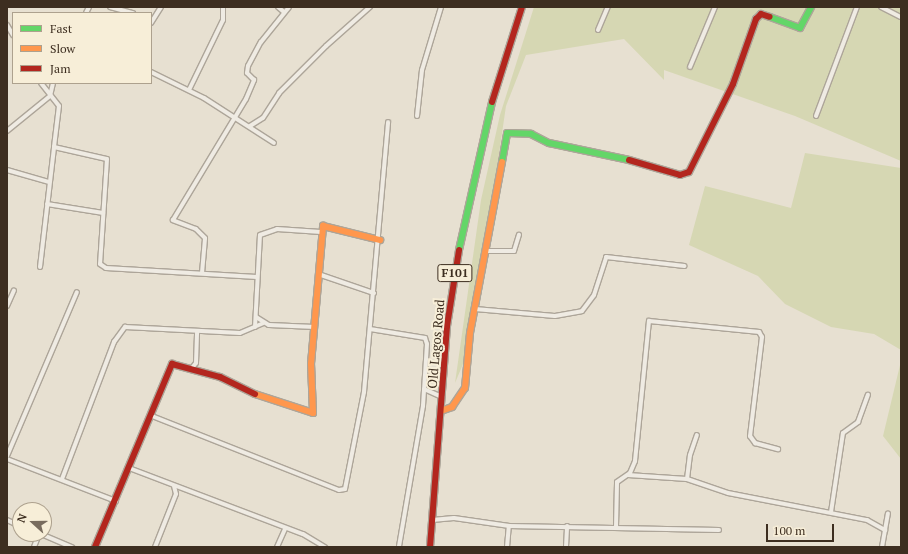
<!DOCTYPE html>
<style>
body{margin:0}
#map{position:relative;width:908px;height:554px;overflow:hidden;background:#e7e0d1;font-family:"PT Serif",serif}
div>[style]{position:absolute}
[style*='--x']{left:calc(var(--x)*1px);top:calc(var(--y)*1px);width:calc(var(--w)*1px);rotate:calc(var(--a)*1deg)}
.green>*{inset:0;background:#d6d7b3}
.roads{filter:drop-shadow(1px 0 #ada599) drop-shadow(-1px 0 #ada599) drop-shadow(0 1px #ada599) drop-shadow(0 -1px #ada599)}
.street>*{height:4px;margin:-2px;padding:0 2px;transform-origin:2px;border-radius:2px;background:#efebe3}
.fast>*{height:6px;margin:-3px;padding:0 3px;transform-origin:3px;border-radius:3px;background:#63d668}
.slow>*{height:6px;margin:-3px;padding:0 3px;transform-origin:3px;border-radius:3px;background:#ff974d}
.jam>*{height:6px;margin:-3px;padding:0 3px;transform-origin:3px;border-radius:3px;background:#b3261e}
span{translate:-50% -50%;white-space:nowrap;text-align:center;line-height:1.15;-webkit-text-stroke:4px #f7eed8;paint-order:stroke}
.shield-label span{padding:1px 3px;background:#f7eed8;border:1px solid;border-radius:3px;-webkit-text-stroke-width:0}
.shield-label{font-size:12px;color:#3d2e20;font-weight:700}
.street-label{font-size:13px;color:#3d2e20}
.frame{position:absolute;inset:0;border:8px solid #3d2e20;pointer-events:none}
.legend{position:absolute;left:12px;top:12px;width:140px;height:72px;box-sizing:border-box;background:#f7eed8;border:1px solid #ada18e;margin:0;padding:5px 7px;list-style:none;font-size:12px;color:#3d2e20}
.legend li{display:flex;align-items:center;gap:8px;height:20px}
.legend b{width:20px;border:1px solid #ada18e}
.north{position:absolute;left:12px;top:502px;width:40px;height:40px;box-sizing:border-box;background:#f7eed8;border:1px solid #ada18e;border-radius:50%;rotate:291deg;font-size:11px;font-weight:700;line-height:16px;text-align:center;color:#3d2e20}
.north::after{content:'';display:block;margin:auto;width:14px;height:18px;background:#786c5e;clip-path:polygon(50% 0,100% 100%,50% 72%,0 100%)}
.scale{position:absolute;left:766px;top:524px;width:68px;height:18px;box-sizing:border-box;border:2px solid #3d2e20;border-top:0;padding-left:5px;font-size:12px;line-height:14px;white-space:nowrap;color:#3d2e20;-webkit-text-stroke:3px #f7eed8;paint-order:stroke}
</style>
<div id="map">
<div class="green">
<div style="clip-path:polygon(534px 7px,901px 7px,901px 161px,795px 116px,664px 70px,664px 80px,624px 39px,526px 55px,506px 106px,471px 345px,455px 383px,481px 200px,500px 115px)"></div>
<div style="clip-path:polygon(805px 153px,901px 168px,901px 350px,874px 334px,831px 327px,785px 304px,758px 276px,689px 245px,705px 186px,791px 208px)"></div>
<div style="clip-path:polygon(901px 361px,901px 459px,883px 436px)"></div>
</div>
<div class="roads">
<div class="street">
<div style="--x:110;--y:7;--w:24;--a:15"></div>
<div style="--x:278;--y:7;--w:8;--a:40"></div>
<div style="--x:881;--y:7;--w:22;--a:27"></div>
<div style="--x:86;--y:13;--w:7;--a:-63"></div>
<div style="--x:151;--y:23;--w:19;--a:-58"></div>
<div style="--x:7;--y:25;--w:12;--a:59"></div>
<div style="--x:598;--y:30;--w:25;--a:-67"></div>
<div style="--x:690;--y:67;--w:65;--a:-67.4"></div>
<div style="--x:151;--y:72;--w:59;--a:26.1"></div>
<div style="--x:204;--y:98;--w:83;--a:32.7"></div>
<div style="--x:41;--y:83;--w:29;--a:52"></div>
<div style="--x:59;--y:106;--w:41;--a:97"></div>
<div style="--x:54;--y:147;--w:54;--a:12.8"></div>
<div style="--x:107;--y:159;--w:105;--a:93.8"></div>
<div style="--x:100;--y:264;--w:7;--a:34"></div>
<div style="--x:106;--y:268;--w:151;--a:3.4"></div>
<div style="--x:189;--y:90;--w:78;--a:-64.1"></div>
<div style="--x:223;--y:20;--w:13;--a:-90"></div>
<div style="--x:417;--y:116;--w:46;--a:-83.8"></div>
<div style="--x:422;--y:70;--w:66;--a:-73.2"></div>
<div style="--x:816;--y:116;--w:116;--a:-69.4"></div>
<div style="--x:250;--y:126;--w:15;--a:-32"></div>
<div style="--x:263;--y:118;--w:30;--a:-57"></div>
<div style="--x:279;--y:93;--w:66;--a:-45"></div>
<div style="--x:326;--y:46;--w:59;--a:-41.6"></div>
<div style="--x:7;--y:131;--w:55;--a:-39.1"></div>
<div style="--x:50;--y:96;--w:13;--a:-77"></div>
<div style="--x:7;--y:170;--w:44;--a:15.9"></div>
<div style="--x:47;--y:204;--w:57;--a:9.1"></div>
<div style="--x:487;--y:251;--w:27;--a:0"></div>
<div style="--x:514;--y:251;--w:17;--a:-73"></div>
<div style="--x:40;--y:267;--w:121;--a:-83.3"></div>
<div style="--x:202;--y:273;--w:35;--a:-85"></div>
<div style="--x:205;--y:238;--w:13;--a:-135"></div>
<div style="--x:196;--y:229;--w:25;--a:-159"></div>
<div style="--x:173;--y:220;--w:141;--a:-58.9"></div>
<div style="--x:246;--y:99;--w:21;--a:-67"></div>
<div style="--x:254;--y:80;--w:10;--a:-135"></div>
<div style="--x:247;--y:73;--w:7;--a:-82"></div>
<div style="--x:248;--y:66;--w:27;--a:-62"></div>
<div style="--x:261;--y:42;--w:45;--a:-51.3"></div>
<div style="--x:321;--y:275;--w:56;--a:18.8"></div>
<div style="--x:7;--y:306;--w:17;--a:-66"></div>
<div style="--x:475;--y:309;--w:80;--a:5"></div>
<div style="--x:555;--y:316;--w:27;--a:-10"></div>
<div style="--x:582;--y:311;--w:20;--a:-53"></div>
<div style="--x:594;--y:295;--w:40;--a:-72"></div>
<div style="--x:606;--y:257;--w:79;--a:6.6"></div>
<div style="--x:256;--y:317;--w:15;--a:32"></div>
<div style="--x:269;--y:325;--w:46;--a:2.5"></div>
<div style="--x:255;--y:327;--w:92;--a:-86.9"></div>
<div style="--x:260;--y:235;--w:18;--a:-19"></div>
<div style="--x:277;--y:229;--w:44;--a:3.9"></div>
<div style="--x:370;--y:329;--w:56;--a:9.3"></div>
<div style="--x:425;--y:338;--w:6;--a:72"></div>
<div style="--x:427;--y:344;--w:62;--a:93.7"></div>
<div style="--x:423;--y:406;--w:143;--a:99.7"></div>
<div style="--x:192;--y:368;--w:6;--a:-51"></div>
<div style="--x:196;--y:363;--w:32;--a:-88"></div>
<div style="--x:424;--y:389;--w:20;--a:24"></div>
<div style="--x:152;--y:416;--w:201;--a:21.6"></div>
<div style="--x:339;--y:490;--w:6;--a:-9"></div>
<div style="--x:345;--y:489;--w:99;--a:-78.9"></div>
<div style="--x:364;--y:392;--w:271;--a:-84.9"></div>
<div style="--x:7;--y:456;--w:178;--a:-66.9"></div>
<div style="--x:7;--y:459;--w:117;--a:21.1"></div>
<div style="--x:129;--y:468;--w:186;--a:20.8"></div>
<div style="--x:303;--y:534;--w:26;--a:31"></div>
<div style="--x:628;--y:475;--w:59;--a:3.9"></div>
<div style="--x:687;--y:479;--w:43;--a:18.9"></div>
<div style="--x:728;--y:493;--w:142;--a:11"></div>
<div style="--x:867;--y:520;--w:21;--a:29"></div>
<div style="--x:62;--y:479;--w:147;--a:-69.2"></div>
<div style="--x:114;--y:342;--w:19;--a:-54"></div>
<div style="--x:125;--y:327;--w:115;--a:3"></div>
<div style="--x:240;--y:333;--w:25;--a:-23"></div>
<div style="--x:687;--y:479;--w:24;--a:-83"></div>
<div style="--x:690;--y:455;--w:21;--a:-71"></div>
<div style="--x:831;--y:512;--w:80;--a:-81.4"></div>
<div style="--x:843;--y:433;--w:19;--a:-36"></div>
<div style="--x:858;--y:422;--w:29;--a:-70"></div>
<div style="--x:7;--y:520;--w:14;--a:25"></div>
<div style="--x:432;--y:520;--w:22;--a:-5"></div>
<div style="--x:454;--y:518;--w:56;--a:8.3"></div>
<div style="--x:509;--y:526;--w:210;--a:1.1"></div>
<div style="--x:616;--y:527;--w:45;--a:-88.7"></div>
<div style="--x:617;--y:482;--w:16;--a:-35"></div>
<div style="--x:630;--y:473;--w:13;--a:-67"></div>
<div style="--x:635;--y:461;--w:141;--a:-84.3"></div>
<div style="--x:649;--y:321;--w:111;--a:5.7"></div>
<div style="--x:759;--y:332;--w:6;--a:59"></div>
<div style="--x:762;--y:337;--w:100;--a:96.9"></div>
<div style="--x:750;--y:436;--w:9;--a:54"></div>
<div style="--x:755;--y:443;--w:24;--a:15"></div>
<div style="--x:41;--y:534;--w:34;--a:23"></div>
<div style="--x:34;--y:547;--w:14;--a:-69"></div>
<div style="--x:155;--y:547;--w:57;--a:-68.4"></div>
<div style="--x:176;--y:494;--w:8;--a:-104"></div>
<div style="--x:277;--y:547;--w:20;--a:-66"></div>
<div style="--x:507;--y:547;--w:21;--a:-85"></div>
<div style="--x:566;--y:547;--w:21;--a:-87"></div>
<div style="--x:882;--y:547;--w:34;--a:-80"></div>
</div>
<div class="fast">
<div style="--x:770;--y:17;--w:32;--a:20"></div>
<div style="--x:800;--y:28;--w:24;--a:-62"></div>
<div style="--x:502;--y:162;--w:29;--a:-80"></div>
<div style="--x:507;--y:133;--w:24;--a:2"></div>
<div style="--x:531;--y:134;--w:20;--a:27"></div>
<div style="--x:549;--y:143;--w:82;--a:12"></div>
<div style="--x:459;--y:250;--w:152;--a:-77.4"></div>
</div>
<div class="slow">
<div style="--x:255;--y:394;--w:61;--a:18.1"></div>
<div style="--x:313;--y:413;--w:49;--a:-92.3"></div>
<div style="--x:311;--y:364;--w:139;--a:-85"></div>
<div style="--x:323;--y:226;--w:59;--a:13.8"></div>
<div style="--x:441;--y:411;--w:12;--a:-20"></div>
<div style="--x:452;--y:407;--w:23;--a:-56"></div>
<div style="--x:465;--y:388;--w:55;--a:-84.8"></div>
<div style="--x:470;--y:333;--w:174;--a:-79.4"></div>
</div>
<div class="jam">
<div style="--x:492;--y:102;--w:100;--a:-72.5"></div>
<div style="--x:629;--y:160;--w:53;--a:16.4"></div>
<div style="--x:680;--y:175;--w:9;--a:-18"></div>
<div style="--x:689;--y:172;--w:98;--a:-63.4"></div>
<div style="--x:733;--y:84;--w:69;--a:-70.5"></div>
<div style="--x:756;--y:19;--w:7;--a:-45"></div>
<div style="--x:761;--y:14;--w:9;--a:18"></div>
<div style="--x:95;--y:547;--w:199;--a:-67.2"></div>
<div style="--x:172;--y:364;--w:50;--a:15.2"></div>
<div style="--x:220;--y:377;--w:39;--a:26"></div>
<div style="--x:430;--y:547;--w:222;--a:-85.6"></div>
<div style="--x:447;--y:326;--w:77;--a:-81"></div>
</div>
</div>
<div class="shield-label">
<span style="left:455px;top:273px">F101</span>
</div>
<div class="street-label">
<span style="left:436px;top:344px;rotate:-85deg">Old Lagos Road</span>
</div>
<div class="frame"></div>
<ul class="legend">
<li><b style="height:5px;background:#63d668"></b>Fast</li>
<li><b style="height:5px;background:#ff974d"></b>Slow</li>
<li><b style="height:5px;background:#b3261e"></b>Jam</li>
</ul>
<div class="north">N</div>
<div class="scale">100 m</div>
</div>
